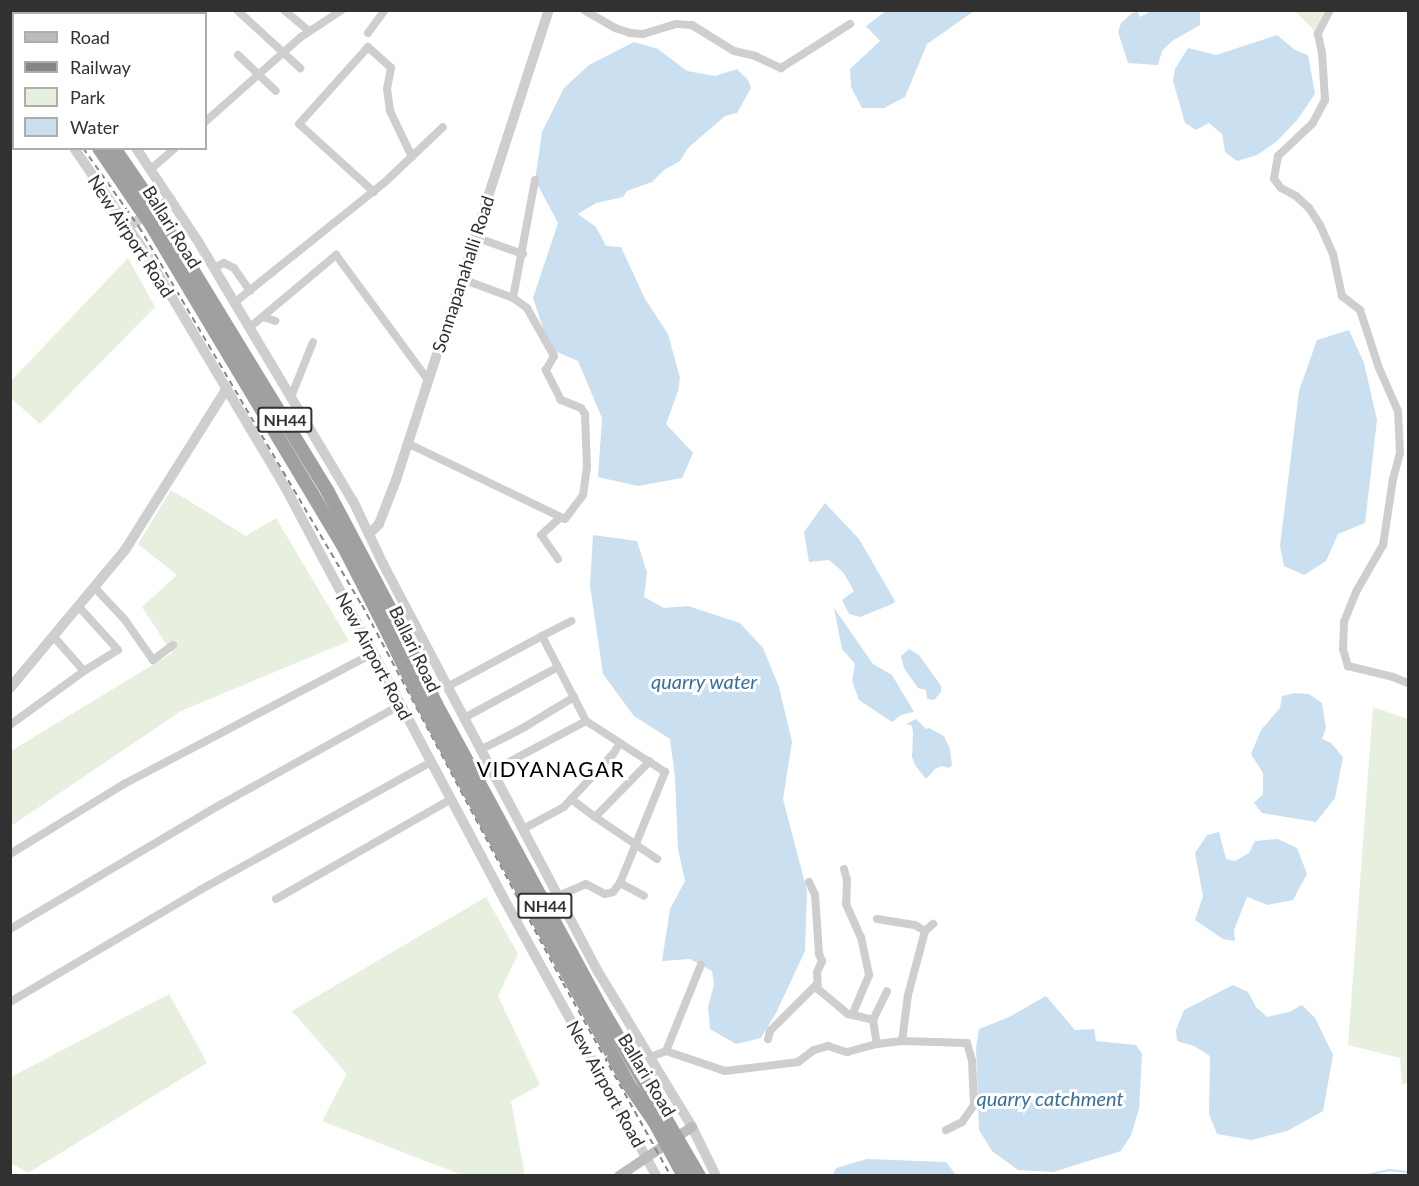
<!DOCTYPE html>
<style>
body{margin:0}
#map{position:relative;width:1419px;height:1186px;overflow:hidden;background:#fff;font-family:Lato,sans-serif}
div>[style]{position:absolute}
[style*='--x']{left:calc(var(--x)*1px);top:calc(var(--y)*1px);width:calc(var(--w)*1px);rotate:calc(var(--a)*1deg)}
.green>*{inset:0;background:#e7efdf}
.water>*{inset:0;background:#cadff0}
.stream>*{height:2px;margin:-1px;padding:0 1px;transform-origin:1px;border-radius:1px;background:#cadff0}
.minor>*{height:8px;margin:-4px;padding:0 4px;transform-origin:4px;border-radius:4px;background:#cecece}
.tertiary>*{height:10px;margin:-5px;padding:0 5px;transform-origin:5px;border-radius:5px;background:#cecece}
.secondary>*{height:10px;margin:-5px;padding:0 5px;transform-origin:5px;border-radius:5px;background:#bbb}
.trunk>*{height:14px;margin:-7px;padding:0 7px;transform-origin:7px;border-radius:7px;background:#a0a0a0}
.rail>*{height:2px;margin-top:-1px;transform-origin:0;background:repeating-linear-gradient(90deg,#868686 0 6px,transparent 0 10.5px)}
.trunk-bridge>*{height:14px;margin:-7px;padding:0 7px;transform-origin:7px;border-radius:7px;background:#a0a0a0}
span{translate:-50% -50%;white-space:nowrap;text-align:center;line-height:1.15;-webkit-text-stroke:6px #fff;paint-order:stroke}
.shield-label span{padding:2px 4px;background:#fff;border:2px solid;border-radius:4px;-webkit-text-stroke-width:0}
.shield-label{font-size:16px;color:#313131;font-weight:700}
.street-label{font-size:18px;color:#313131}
.water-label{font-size:20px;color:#37709c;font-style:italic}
.quarter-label{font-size:21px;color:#000;letter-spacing:1.5px}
.frame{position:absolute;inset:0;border:12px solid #313131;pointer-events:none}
.legend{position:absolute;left:12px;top:12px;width:195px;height:138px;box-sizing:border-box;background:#fff;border:2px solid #adadad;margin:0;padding:8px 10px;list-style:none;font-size:18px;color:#313131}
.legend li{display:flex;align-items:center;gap:12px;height:30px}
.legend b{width:30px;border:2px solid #adadad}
</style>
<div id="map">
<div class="green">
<div style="clip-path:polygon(1295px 11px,1324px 11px,1315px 31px)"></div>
<div style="clip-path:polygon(128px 258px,155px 307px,40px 424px,11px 398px,11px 381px)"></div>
<div style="clip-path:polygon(171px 490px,246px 536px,276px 518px,349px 641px,181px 711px,11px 826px,11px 751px,172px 653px,142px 607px,177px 575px,138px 544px)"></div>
<div style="clip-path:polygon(1373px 707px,1408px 719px,1408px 1082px,1402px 1085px,1400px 1058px,1348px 1045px)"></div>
<div style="clip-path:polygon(486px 897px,518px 954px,498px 996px,540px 1085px,511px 1101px,525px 1175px,462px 1175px,322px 1121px,347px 1074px,292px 1011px)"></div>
<div style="clip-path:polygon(169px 994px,207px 1063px,28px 1173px,11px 1163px,11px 1077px)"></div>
</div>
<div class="water">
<div style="clip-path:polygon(886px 11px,974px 11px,927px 44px,905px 97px,884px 108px,862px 108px,851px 87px,850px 69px,880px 41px,866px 26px)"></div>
<div style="clip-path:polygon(1151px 11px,1200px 11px,1200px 25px,1172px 41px,1162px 51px,1158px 65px,1128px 63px,1118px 32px,1121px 23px,1132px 13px,1138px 12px,1140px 17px)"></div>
<div style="clip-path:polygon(1277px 35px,1295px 50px,1308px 55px,1315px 94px,1297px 120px,1276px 142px,1257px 155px,1237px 161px,1225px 152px,1222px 134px,1209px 123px,1196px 130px,1185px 123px,1173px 81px,1175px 69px,1188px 48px,1216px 55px)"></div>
<div style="clip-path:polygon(634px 42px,658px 49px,687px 71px,715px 76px,737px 69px,748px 80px,751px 88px,737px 113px,725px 116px,688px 148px,680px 161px,664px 170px,652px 182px,627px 191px,623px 197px,596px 203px,578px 214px,596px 227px,606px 246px,621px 247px,645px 299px,668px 334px,680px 378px,678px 391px,666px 424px,693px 453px,682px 478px,638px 486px,598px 477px,602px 418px,578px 361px,550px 349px,533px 298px,558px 223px,535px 180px,542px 132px,564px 88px,589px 65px)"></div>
<div style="clip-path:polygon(1349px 330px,1364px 363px,1377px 420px,1365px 523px,1338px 534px,1326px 561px,1304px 575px,1284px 566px,1280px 546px,1299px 391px,1317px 340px)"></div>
<div style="clip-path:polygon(825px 503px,859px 539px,895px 601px,892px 604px,860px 617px,849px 614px,842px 600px,854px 591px,843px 572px,829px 560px,809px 562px,804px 532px)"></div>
<div style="clip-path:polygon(593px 535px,637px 541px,647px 573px,644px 597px,664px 608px,688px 606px,740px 623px,763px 648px,779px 687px,792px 742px,783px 799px,807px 891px,805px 951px,776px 1013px,761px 1038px,736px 1044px,710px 1029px,708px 1007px,714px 985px,712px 971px,690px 959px,662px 961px,670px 909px,685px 881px,678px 849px,675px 777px,670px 739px,634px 716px,603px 674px,590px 586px)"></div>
<div style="clip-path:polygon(834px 608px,873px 664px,892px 675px,914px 712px,901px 715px,892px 722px,859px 700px,852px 681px,855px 664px,842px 649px)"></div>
<div style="clip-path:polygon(909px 649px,919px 655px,941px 686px,941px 692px,934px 700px,927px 699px,926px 690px,918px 688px,904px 668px,901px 656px)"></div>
<div style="clip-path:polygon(1295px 693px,1309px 694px,1322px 703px,1326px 728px,1322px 739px,1331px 743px,1343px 757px,1335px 798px,1316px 822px,1262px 813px,1254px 803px,1263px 794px,1263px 773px,1251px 754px,1261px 730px,1280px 708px,1282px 696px)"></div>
<div style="clip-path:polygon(916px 719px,926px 729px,929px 728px,944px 736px,950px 749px,952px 765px,949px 768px,942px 766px,935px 769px,926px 779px,915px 765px,912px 757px,913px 733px,912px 726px,906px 724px)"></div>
<div style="clip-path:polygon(1219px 832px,1226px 859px,1235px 861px,1249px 853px,1255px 841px,1278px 839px,1297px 848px,1307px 874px,1293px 900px,1268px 905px,1247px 897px,1234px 930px,1235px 941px,1223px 939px,1195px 920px,1203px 896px,1195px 853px,1207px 835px)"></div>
<div style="clip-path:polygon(1233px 985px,1248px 992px,1256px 1007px,1267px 1017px,1289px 1012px,1302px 1005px,1315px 1018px,1333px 1055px,1323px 1111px,1287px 1131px,1251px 1140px,1217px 1134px,1209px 1114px,1210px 1056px,1194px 1046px,1177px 1041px,1176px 1030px,1184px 1010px)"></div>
<div style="clip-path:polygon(1046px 996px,1075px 1030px,1094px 1029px,1096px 1041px,1136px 1045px,1142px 1054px,1139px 1109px,1131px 1135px,1121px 1151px,1053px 1172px,1018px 1170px,992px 1151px,979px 1130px,976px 1048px,979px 1029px,1009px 1017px)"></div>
<div style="clip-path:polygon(867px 1159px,946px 1162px,956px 1175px,833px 1175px,836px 1168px)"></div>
</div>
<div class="stream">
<div style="--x:1363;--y:1176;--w:26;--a:-13"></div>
<div style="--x:1388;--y:1170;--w:20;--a:6"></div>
</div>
<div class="minor">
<div style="--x:237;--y:10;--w:86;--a:42.6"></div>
<div style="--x:284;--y:10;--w:33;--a:40"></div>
<div style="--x:584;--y:10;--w:36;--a:30"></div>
<div style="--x:615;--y:28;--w:16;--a:18"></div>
<div style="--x:630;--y:33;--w:13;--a:4"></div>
<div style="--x:643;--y:34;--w:34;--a:-17"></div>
<div style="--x:676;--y:24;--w:16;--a:4"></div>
<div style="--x:692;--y:25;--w:49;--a:31.8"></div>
<div style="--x:734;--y:51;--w:22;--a:13"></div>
<div style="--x:755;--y:56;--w:29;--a:25"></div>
<div style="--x:781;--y:68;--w:82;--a:-32.5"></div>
<div style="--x:1330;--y:10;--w:27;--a:117"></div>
<div style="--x:1318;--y:34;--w:19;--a:78"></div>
<div style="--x:1322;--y:53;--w:47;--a:86.3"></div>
<div style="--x:1325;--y:100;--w:26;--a:118"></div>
<div style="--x:1313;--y:123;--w:48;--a:136.7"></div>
<div style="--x:1278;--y:156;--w:23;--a:100"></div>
<div style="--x:1274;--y:179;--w:11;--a:52"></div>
<div style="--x:1281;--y:188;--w:17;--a:28"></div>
<div style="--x:1296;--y:196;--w:18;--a:43"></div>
<div style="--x:1309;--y:208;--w:20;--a:57"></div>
<div style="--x:1320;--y:225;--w:32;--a:66"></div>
<div style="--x:1333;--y:254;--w:43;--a:77.9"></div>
<div style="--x:1342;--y:296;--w:23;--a:38"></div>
<div style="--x:1360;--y:310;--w:61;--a:71.9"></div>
<div style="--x:1379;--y:368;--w:47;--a:66.2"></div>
<div style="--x:1398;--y:411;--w:42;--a:87.3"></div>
<div style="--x:1400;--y:453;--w:27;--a:105"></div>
<div style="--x:1393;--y:479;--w:67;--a:98.6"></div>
<div style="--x:1383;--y:545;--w:54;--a:119.9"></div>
<div style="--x:1356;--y:592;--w:32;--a:112"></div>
<div style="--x:1344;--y:622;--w:27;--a:92"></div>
<div style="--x:1343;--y:649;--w:18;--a:74"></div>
<div style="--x:1348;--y:666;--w:46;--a:13.7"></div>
<div style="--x:1393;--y:677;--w:16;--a:22"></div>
<div style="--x:368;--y:33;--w:29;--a:-54"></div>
<div style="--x:238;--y:55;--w:52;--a:43.5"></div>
<div style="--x:206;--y:121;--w:127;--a:-41.5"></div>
<div style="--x:301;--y:37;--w:49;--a:-33.4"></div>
<div style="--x:151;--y:169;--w:32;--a:-41"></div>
<div style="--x:374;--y:192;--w:101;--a:-137.8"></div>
<div style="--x:299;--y:124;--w:103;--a:-48.1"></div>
<div style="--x:368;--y:47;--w:31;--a:42"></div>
<div style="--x:391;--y:68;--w:21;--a:101"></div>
<div style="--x:387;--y:89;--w:22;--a:82"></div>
<div style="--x:390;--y:111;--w:51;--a:64.4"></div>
<div style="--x:475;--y:237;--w:51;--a:19.5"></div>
<div style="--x:214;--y:268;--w:11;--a:-27"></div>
<div style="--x:224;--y:263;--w:11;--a:27"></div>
<div style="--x:234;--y:268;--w:28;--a:55"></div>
<div style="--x:462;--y:279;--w:54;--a:20.4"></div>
<div style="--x:513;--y:298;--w:120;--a:-79.4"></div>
<div style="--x:234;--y:303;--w:192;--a:-38.7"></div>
<div style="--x:384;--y:183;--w:81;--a:-43.5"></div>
<div style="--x:263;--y:317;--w:13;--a:18"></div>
<div style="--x:249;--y:328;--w:114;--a:-40"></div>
<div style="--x:336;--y:255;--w:155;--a:53.6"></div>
<div style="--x:291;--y:397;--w:59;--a:-68.2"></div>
<div style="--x:407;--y:443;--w:175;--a:25.7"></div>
<div style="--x:565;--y:519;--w:30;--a:-53"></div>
<div style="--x:583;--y:495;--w:28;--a:-82"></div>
<div style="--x:587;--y:467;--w:53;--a:-92.2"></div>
<div style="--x:585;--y:414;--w:7;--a:-124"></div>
<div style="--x:581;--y:408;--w:22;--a:-158"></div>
<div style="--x:561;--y:400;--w:34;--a:-117"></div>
<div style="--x:546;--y:370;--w:16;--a:-60"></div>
<div style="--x:554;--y:356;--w:55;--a:-119.4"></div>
<div style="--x:527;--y:308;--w:17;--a:-144"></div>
<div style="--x:558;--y:559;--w:29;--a:-125"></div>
<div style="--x:541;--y:535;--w:25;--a:-42"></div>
<div style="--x:95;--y:588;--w:44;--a:46.8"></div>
<div style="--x:125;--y:620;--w:49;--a:55"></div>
<div style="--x:153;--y:660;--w:25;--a:-37"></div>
<div style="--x:542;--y:636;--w:33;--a:-27"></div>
<div style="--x:54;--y:637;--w:45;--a:48.6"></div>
<div style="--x:84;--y:671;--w:40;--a:-32"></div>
<div style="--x:118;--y:650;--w:58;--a:-132.2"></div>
<div style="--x:447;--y:687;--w:108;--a:-28.2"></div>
<div style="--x:542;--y:636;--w:96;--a:62.6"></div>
<div style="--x:586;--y:721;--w:40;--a:32.9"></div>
<div style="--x:620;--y:743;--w:13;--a:122"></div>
<div style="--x:613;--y:754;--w:72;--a:132.8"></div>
<div style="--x:564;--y:807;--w:47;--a:151.8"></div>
<div style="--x:464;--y:718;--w:107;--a:-28.5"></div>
<div style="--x:10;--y:725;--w:92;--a:-36.1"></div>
<div style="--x:480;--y:750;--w:48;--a:-27.1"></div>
<div style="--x:523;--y:728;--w:60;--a:-31.3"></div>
<div style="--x:492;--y:771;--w:106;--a:-28"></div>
<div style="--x:571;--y:799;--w:30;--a:37"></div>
<div style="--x:595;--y:817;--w:78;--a:-45.5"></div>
<div style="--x:595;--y:817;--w:75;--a:34.1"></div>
<div style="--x:10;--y:854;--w:134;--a:-31.6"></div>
<div style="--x:124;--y:784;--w:280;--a:-27.7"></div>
<div style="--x:844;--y:869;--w:11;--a:75"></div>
<div style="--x:847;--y:880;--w:24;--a:92"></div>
<div style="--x:846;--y:904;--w:36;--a:66"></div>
<div style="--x:861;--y:937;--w:39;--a:78"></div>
<div style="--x:869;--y:975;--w:41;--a:112.8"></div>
<div style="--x:809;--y:882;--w:14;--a:65"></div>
<div style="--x:815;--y:895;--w:59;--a:86.1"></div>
<div style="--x:819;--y:954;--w:8;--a:67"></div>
<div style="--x:822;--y:961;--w:12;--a:114"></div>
<div style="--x:817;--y:972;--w:17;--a:87"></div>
<div style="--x:818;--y:989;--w:39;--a:40"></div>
<div style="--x:848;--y:1014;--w:26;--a:13"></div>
<div style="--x:873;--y:1020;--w:24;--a:81"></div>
<div style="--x:620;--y:883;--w:27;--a:28"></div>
<div style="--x:558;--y:896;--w:30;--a:-23"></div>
<div style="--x:586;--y:884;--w:21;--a:28"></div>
<div style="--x:605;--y:894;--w:8;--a:-14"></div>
<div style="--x:613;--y:892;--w:11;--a:-52"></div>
<div style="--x:620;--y:883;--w:120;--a:-67.9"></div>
<div style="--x:665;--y:772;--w:54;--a:-147.2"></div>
<div style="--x:276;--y:899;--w:202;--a:-29.7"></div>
<div style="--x:877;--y:919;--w:38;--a:9"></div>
<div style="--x:915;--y:925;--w:12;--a:31"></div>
<div style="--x:10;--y:929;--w:242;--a:-30.6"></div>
<div style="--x:218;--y:806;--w:208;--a:-29"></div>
<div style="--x:10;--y:1002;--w:221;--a:-30.5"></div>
<div style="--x:200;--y:890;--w:264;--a:-29"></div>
<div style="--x:873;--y:1020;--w:32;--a:-64"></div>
<div style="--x:768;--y:1039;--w:8;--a:-76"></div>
<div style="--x:770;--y:1031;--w:66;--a:-45"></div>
<div style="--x:902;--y:1041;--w:46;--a:-82.6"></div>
<div style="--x:908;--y:995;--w:66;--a:-75.1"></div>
<div style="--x:925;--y:931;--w:11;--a:-41"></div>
<div style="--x:666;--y:1051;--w:93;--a:-67.9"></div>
<div style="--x:653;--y:1056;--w:14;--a:-21"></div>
<div style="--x:666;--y:1051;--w:62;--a:18.7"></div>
<div style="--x:725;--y:1071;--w:74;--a:-7"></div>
<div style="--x:798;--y:1062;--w:20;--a:-37"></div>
<div style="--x:814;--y:1050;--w:15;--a:-16"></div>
<div style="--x:828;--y:1046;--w:20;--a:18"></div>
<div style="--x:847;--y:1052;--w:31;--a:-15"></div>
<div style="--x:877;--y:1044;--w:25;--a:-7"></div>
<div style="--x:902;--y:1041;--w:65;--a:1.8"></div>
<div style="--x:967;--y:1043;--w:18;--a:74"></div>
<div style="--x:972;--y:1060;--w:45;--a:87.5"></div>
<div style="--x:974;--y:1105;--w:21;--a:125"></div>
<div style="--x:962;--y:1122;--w:18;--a:153"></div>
</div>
<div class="tertiary">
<div style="--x:32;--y:10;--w:4;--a:63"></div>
<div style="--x:10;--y:67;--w:6;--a:45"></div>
<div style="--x:74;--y:148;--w:132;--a:55.8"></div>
<div style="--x:148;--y:257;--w:268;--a:59.2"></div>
<div style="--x:285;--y:487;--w:467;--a:62"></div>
<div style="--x:504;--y:899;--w:316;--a:61.2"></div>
<div style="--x:136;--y:148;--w:114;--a:56.4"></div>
<div style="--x:199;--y:243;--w:300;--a:59.2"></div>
<div style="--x:353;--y:501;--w:70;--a:64.5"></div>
<div style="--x:383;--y:564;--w:459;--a:62.2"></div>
<div style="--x:597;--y:970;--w:184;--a:58.8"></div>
<div style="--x:692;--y:1127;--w:55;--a:63.9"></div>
<div style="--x:128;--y:227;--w:51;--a:-33.1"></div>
<div style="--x:369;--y:534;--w:14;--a:-45"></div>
<div style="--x:379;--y:524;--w:47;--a:-68.9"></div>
<div style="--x:396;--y:480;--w:494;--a:-72"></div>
<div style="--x:10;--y:688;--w:180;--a:-50.2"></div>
<div style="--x:125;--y:550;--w:191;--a:-57.8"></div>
</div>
<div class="secondary">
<div style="--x:619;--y:1176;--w:88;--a:-33.9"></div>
</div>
<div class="trunk">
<div style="--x:10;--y:15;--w:6;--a:45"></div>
<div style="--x:10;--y:36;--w:6;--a:45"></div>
<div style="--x:99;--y:148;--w:71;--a:55.9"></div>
<div style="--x:114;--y:148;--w:62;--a:55.5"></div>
<div style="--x:159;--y:215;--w:324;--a:58.6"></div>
<div style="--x:328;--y:492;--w:156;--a:62.1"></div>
<div style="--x:150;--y:223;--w:382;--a:59.1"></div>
<div style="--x:346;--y:551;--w:94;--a:62.9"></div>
</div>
<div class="rail">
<div style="--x:10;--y:50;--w:6;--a:45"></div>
<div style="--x:83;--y:148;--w:97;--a:54.7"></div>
<div style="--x:139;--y:227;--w:439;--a:59.5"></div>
<div style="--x:362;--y:605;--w:428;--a:62"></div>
<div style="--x:563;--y:983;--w:221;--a:60.8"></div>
</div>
<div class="trunk-bridge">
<div style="--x:149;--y:199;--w:19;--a:58"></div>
<div style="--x:139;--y:207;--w:19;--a:55"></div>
<div style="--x:401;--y:630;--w:82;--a:64.7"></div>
<div style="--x:436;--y:704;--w:344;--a:61.5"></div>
<div style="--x:600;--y:1006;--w:197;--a:59.8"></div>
<div style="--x:389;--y:635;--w:76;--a:64.1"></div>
<div style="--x:422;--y:703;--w:271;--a:61.8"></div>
<div style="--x:550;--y:942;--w:163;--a:61.1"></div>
<div style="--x:629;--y:1085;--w:44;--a:55.2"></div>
<div style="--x:654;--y:1121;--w:63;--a:61.4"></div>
</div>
<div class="shield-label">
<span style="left:285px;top:420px">NH44</span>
<span style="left:545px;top:906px">NH44</span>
</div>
<div class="street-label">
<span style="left:172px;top:227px;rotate:58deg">Ballari Road</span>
<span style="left:131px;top:236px;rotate:57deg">New Airport Road</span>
<span style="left:463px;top:274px;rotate:-72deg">Sonnapanahalli Road</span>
<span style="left:415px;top:649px;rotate:64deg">Ballari Road</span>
<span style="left:374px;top:656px;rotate:62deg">New Airport Road</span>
<span style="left:647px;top:1075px;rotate:59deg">Ballari Road</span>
<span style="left:606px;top:1084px;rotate:61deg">New Airport Road</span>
</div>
<div class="water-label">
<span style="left:704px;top:681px">quarry water</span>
<span style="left:1050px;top:1098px">quarry catchment</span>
</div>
<div class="quarter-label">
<span style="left:551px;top:769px">VIDYANAGAR</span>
</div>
<div class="frame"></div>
<ul class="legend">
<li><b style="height:8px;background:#bbb"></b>Road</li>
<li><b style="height:8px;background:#868686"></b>Railway</li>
<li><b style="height:16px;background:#e7efdf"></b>Park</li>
<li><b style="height:16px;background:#cadff0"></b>Water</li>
</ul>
</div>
